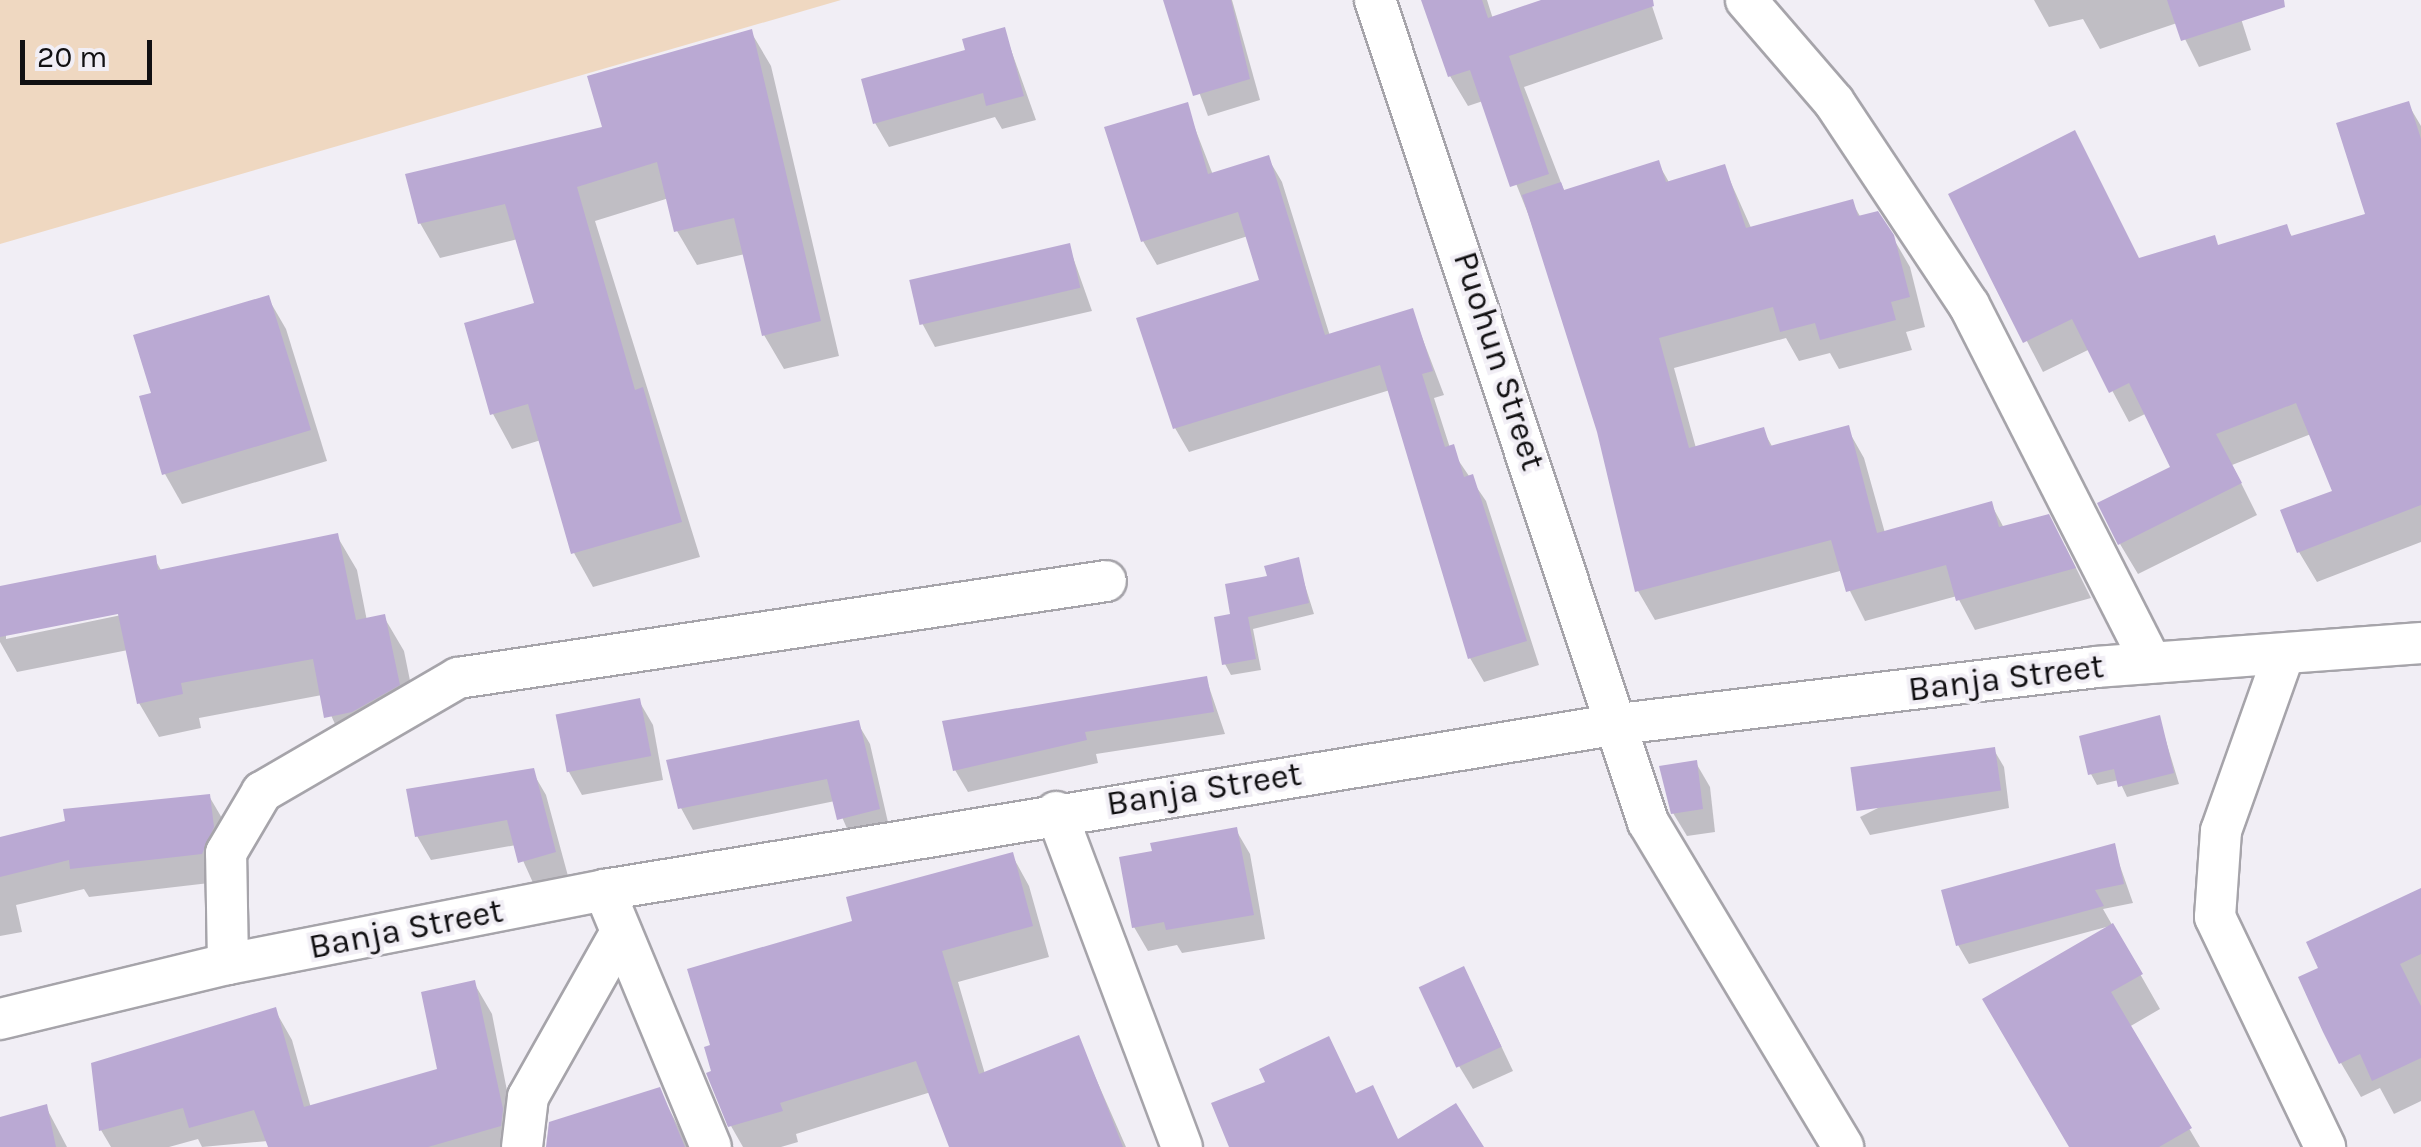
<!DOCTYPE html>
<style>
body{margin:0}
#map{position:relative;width:2421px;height:1147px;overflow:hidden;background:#f1eef5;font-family:Karla,sans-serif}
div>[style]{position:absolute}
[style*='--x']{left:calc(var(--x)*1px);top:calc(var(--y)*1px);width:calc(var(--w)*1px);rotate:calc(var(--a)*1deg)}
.green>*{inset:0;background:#efd8c1}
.shadow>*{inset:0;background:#0003}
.building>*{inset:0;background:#baa9d3;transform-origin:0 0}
.roads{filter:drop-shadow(2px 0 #a6a4aa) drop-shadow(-2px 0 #a6a4aa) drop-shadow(0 2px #a6a4aa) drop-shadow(0 -2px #a6a4aa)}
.minor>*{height:40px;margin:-20px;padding:0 20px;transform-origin:20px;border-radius:20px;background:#fff}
span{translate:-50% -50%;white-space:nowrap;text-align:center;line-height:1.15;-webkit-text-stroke:8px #f1eef5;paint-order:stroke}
.street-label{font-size:35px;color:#111012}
.scale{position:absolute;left:20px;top:40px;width:132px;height:45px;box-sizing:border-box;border:5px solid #111012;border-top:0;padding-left:12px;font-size:30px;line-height:35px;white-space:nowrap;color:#111012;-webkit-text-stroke:8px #f1eef5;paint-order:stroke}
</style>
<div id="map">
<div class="green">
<div style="clip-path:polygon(0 0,841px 0,0 244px)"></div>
</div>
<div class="shadow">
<div style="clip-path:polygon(1165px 0,1232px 0,1260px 100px,1208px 116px)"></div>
<div style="clip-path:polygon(1424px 0,1487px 0,1493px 19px,1548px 0,1650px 0,1663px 39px,1524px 87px,1565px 193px,1658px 163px,1670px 184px,1724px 167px,1752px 230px,1852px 202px,1861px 218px,1892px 236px,1910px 267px,1925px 327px,1906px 332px,1912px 350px,1839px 369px,1830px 353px,1799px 361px,1786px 338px,1674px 368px,1696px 448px,1763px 430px,1773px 448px,1847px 428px,1864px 458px,1885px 533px,1991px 504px,2004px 528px,2065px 546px,2091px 598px,1975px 630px,1957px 596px,1865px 621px,1840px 571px,1655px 620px,1638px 591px,1600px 432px,1529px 216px,1483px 101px,1468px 106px,1450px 76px)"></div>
<div style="clip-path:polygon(2034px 0,2235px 0,2251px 50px,2199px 67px,2177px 23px,2100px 49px,2083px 19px,2049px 27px)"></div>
<div style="clip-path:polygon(1004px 30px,1036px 120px,1002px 129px,995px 117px,889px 147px,875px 123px)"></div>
<div style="clip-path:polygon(751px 32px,771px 66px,839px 356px,784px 369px,764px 335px,745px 254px,697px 265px,677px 231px,669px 198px,595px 221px,700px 557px,593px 587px,574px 553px,541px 440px,512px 449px,493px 414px,467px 325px,537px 305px,518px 239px,440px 258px,420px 223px,605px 129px)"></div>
<div style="clip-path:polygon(2408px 104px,2421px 126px,2421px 542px,2317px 582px,2299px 552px,2335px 492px,2311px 434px,2232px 465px,2257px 515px,2138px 574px,2120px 544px,2173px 468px,2147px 413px,2129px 422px,2090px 349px,2043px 372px,1951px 195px,2140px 260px,2219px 247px,2286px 227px,2293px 238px,2368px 215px)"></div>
<div style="clip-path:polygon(1186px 105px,1213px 175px,1268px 158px,1282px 182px,1330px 336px,1412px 311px,1444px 395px,1434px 398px,1450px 448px,1486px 501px,1539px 665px,1484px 682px,1470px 658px,1390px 390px,1189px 452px,1175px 428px,1262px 281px,1248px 236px,1157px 265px,1143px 241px)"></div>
<div style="clip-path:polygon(1069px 246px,1092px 311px,935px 347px,922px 323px)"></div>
<div style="clip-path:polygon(268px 298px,286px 329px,327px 461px,182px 504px,165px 474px,154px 395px)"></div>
<div style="clip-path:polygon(evenodd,337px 536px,357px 570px,367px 621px,384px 617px,404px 651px,418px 720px,347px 751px,322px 695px,199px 718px,201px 728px,159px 737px,139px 703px,128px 650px,17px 672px,0 642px,0 589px,154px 558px,162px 572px,337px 536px,130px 609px,131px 613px,6px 639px,6px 634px,130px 609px)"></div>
<div style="clip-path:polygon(1297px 560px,1314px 614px,1253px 629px,1261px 670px,1231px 675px,1225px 664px,1233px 616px,1270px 578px)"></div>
<div style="clip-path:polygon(1206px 678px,1225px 734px,1096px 754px,1098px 763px,968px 792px,955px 770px)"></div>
<div style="clip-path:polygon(639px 701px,653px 725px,663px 780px,582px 795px,569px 772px,558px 716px)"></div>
<div style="clip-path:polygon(2159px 718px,2179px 784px,2127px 797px,2119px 780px,2097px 785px,2091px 774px)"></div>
<div style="clip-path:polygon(857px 722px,870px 744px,890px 831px,852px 840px,835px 801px,693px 830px,681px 808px)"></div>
<div style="clip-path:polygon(1994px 750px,2004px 767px,2009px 808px,1870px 835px,1860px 817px)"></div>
<div style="clip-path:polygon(1696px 763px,1710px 787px,1715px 832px,1687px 836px,1673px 813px)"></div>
<div style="clip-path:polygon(532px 771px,546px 795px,568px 876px,534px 885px,516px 845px,431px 860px,417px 836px)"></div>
<div style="clip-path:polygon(209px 796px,226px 825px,218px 882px,89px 897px,84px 889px,16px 905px,22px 932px,0 936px,0 839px)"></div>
<div style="clip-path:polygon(1236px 830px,1250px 854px,1265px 939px,1182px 953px,1177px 945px,1148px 951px,1134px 927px)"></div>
<div style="clip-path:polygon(2113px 846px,2133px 903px,2103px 909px,2160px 1009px,2129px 1027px,2200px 1147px,2071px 1147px,2110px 926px,1969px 964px,1958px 945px)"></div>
<div style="clip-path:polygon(1012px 855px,1029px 886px,1049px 957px,958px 982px,985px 1074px,1078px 1038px,1126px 1147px,952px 1147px,931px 1092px,796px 1134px,798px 1142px,781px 1147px,743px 1147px,731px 1126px,855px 923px)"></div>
<div style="clip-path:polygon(2421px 890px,2421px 1101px,2394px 1114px,2380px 1088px,2361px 1097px,2341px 1063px,2321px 969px)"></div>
<div style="clip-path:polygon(474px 983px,492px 1014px,518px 1147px,270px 1147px,268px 1141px,202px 1147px,198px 1139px,169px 1147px,111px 1147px,101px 1130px,275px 1010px,292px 1040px,311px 1108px,440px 1071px)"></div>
<div style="clip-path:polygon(1476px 993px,1513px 1071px,1473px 1089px,1459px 1066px)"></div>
<div style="clip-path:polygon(659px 1090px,689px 1147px,559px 1147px)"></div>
<div style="clip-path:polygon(46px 1107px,67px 1147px,0 1147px,0 1120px)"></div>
</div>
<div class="building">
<div style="clip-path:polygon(1163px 0,1231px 0,1250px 79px,1193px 96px)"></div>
<div style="clip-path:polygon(1421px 0,1482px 0,1488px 18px,1541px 0,1653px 0,1654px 6px,1509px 56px,1549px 174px,1510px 187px,1470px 70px,1448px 77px)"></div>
<div style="clip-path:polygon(2167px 0,2284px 0,2285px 7px,2181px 41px)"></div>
<div style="clip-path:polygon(1005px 27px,1024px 96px,986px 106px,983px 93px,873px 124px,861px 79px,965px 50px,962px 39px)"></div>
<div style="clip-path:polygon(752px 29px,821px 321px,762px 336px,734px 218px,674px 232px,657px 162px,577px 187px,635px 390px,643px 387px,682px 522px,571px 554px,528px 404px,490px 415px,464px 323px,534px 303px,505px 204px,418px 224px,405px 174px,602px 127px,587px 76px)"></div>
<div style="clip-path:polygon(2409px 101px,2421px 139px,2421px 505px,2297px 553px,2280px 510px,2332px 491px,2296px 403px,2216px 434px,2242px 483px,2118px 545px,2097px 503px,2170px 467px,2129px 383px,2109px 393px,2072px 319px,2023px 343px,1948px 194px,2075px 130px,2139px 258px,2215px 235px,2218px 245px,2287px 224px,2291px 236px,2365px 214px,2336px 123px)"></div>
<div style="clip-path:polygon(1188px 102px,1208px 174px,1269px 155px,1325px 335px,1413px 308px,1433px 371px,1422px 374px,1445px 447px,1454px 444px,1464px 477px,1473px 474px,1527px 641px,1468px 659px,1380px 365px,1173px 429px,1136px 318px,1259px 280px,1238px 212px,1141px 242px,1104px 127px)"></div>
<div style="clip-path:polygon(1659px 160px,1666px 182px,1725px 164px,1746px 228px,1853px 199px,1858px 216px,1878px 211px,1894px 235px,1910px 297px,1891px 302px,1896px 320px,1820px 340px,1815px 323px,1780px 332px,1773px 307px,1659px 338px,1689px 448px,1764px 427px,1770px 446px,1849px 425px,1877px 533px,1992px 501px,1999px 527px,2049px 514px,2076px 568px,1956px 601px,1946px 565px,1846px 592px,1831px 540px,1635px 592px,1597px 432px,1522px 195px,1561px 182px,1564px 190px)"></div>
<div style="left:1070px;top:243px;width:46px;height:165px;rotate:77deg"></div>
<div style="clip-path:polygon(269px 295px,311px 430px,162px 475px,139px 396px,151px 393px,133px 335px)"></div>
<div style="clip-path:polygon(338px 533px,356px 620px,385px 614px,400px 685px,352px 712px,324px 718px,313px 659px,181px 683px,183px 694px,137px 704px,118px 614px,0 637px,0 586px,156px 555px,158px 570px)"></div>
<div style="clip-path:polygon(1299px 557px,1309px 603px,1248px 617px,1256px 659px,1222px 665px,1214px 617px,1230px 614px,1225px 584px,1267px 576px,1264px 566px)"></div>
<div style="clip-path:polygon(1207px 676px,1214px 712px,1085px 732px,1087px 740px,953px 771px,942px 721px)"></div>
<div style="left:640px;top:698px;width:59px;height:86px;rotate:79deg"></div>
<div style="clip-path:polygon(2160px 715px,2174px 773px,2118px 787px,2114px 769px,2088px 775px,2079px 736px)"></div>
<div style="clip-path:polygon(859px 720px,880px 809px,837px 820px,827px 779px,678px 809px,666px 760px)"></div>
<div style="left:1995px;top:747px;width:44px;height:146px;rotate:82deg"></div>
<div style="clip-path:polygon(1697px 760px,1703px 809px,1671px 814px,1659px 766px)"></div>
<div style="clip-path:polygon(534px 768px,556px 852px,518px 863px,507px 820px,415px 837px,406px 789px)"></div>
<div style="clip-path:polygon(210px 794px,214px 827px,202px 854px,70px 869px,69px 860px,0 877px,0 837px,65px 821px,63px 809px)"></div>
<div style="clip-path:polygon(1237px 827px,1254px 915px,1166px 930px,1164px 922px,1132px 928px,1119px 857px,1152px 851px,1150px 843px)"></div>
<div style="clip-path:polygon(2115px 843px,2124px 884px,2095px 890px,2104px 906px,1956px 946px,1941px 890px)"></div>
<div style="clip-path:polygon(1013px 852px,1033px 926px,942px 951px,979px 1074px,1079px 1035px,1123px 1147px,949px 1147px,916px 1061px,780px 1103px,783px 1111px,728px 1127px,706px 1073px,711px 1071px,704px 1047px,710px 1045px,687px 969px,852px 921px,846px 897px)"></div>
<div style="clip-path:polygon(2421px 888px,2421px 954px,2400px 964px,2421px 1006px,2421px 1058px,2372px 1081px,2360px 1054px,2339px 1064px,2323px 1032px,2298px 977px,2318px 968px,2306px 942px)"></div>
<div style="clip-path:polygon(2113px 923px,2143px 974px,2111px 992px,2192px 1128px,2159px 1147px,2069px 1147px,1982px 999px)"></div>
<div style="left:1464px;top:966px;width:89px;height:50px;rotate:65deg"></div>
<div style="clip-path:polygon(475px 980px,503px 1109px,501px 1126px,428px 1147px,268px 1147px,254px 1110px,189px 1128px,183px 1108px,99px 1131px,91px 1063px,276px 1007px,304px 1107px,437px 1069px,421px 992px)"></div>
<div style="clip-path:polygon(1329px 1036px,1356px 1093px,1373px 1085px,1398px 1139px,1456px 1103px,1484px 1147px,1229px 1147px,1211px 1103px,1265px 1082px,1259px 1069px)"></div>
<div style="clip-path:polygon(660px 1087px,685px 1147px,546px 1147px,549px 1122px)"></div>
<div style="clip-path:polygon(47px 1104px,56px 1147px,0 1147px,0 1117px)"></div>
</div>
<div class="roads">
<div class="minor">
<div style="--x:1375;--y:0;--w:866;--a:71.63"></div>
<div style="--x:1648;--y:822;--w:379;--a:59"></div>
<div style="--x:1746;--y:0;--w:135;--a:49.2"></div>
<div style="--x:1834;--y:102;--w:244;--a:56.4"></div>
<div style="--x:1969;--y:305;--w:401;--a:63"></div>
<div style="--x:2284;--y:654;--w:188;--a:109.6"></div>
<div style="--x:2221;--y:831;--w:86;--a:94"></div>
<div style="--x:2215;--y:917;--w:255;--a:64.4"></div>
<div style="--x:1056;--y:812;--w:358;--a:69.4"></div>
<div style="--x:604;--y:890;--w:278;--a:67.4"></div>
<div style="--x:228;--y:964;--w:111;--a:-91"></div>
<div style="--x:226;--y:853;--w:71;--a:-59.5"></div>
<div style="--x:262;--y:792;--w:227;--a:-30.2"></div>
<div style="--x:458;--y:678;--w:655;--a:-8.51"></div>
<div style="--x:0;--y:1019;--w:235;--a:-13.6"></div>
<div style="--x:228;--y:964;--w:383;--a:-11.1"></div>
<div style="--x:604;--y:890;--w:1028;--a:-9.29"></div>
<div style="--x:1619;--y:724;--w:479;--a:-6.8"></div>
<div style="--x:2095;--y:667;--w:327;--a:-4.2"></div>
<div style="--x:522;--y:1147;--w:50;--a:-83.2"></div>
<div style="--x:528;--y:1097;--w:187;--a:-60.6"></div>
</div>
</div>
<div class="street-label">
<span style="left:1499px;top:361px;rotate:72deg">Puohun Street</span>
<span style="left:2006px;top:678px;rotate:-7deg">Banja Street</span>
<span style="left:1204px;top:789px;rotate:-9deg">Banja Street</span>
<span style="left:406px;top:929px;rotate:-11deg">Banja Street</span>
</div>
<div class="scale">20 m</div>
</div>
